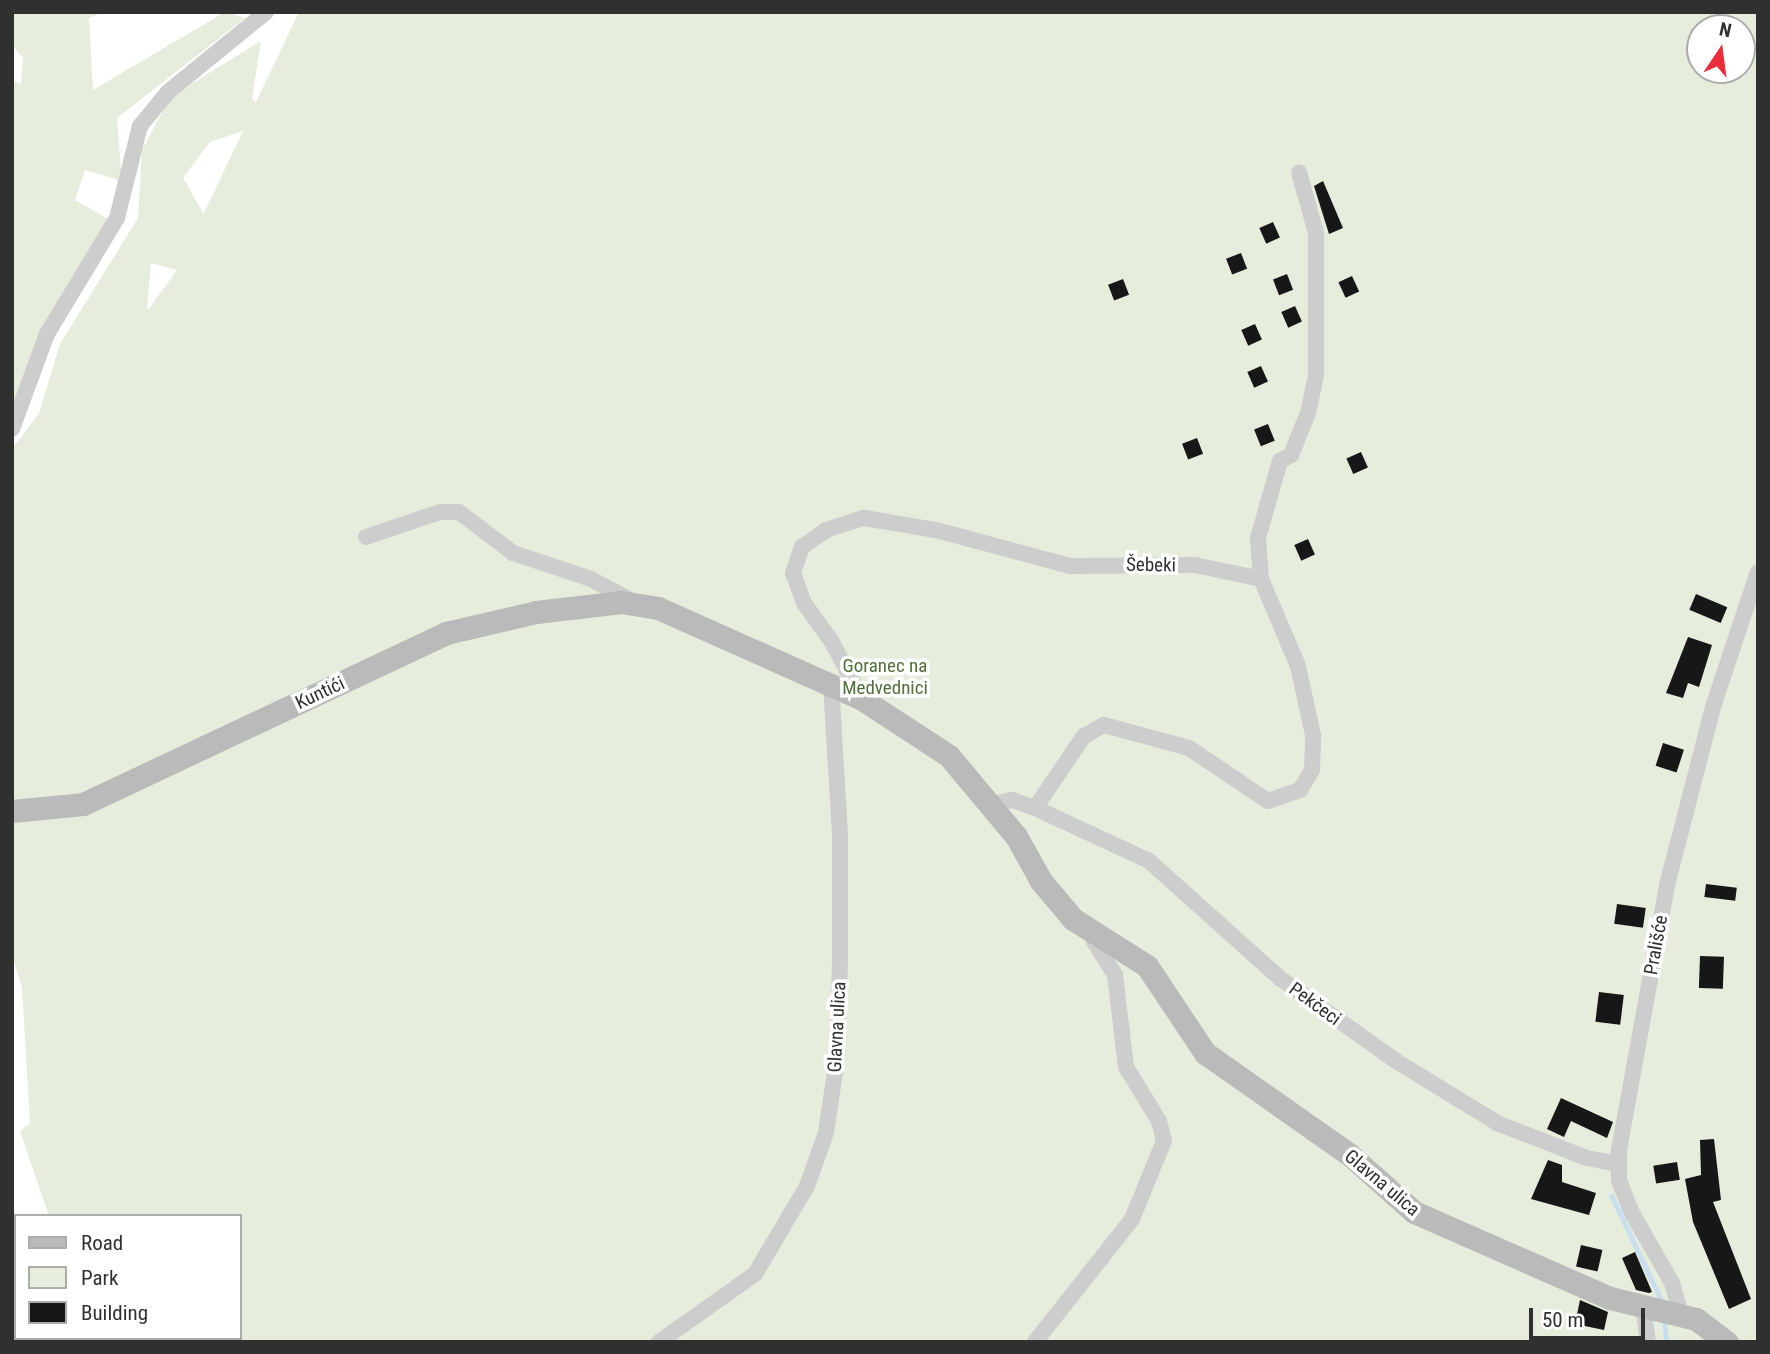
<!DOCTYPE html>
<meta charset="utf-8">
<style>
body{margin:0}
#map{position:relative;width:1770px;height:1354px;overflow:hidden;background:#fff;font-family:"Roboto Condensed",sans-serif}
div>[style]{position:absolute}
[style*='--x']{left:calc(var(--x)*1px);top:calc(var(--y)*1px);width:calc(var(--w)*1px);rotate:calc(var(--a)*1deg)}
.green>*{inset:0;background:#e6eddd}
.stream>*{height:4.5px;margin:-2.25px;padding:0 2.25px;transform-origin:2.25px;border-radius:2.25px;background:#c9dfee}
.building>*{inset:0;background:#171717;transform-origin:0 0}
.street>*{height:16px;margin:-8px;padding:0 8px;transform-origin:8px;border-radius:8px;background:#cdcdcd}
.secondary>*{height:23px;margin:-11.5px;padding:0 11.5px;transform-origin:11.5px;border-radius:11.5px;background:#bababa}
span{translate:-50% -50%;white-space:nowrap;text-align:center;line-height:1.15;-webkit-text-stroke:7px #fff;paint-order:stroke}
.street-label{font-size:19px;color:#303030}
.park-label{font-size:19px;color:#526e3b}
.frame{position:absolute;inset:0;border:14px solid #303030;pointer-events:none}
.legend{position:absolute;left:14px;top:1214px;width:228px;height:126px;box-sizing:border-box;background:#fff;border:2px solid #acacac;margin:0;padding:9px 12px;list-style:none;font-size:21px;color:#303030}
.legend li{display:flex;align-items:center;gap:14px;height:35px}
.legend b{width:35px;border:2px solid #acacac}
.north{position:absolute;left:1686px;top:14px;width:70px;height:70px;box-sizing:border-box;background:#fff;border:2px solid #acacac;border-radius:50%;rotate:13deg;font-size:19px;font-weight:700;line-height:28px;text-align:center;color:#303030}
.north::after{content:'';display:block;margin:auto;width:24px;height:32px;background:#ec2c38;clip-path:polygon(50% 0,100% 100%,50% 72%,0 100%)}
.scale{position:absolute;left:1529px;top:1308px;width:116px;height:32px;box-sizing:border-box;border:4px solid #303030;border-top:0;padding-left:9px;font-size:21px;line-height:24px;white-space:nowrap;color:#303030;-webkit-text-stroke:5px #fff;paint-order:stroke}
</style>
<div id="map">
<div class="green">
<div style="clip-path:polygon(12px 12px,103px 12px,89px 18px,93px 90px,225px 12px,245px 18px,117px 118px,122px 181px,85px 170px,75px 200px,115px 223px,41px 335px,12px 425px,12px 80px,21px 84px,23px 58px,12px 45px)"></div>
<div style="clip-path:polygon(evenodd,299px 12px,1758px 12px,1758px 1342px,75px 1342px,240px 1338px,240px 1216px,49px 1216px,20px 1131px,30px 1123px,22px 988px,12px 955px,12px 449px,39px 413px,60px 344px,138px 218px,142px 150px,170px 97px,261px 41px,252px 99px,256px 102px,299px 12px,1700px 28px,1742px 28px,1742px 70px,1700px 70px,1700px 28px,299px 12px,243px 131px,204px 213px,203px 213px,183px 178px,210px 142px,243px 131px,299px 12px,151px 263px,177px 270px,148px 310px,147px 308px,151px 263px)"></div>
</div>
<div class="stream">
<div style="--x:1612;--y:1196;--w:119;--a:64.5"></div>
<div style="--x:1664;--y:1318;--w:24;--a:83"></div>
</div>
<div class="building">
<div style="clip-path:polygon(1323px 181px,1343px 228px,1329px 234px,1314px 186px)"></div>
<div style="left:1273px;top:222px;width:17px;height:15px;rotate:66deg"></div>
<div style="left:1241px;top:253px;width:17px;height:16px;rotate:69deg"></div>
<div style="left:1287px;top:274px;width:17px;height:15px;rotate:69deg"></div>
<div style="left:1352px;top:276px;width:17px;height:15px;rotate:65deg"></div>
<div style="left:1123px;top:279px;width:17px;height:16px;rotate:69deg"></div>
<div style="left:1295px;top:306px;width:17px;height:15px;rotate:66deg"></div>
<div style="left:1255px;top:324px;width:17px;height:15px;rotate:66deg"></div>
<div style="left:1261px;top:366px;width:17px;height:15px;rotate:66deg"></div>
<div style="left:1268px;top:424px;width:18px;height:15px;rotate:68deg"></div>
<div style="left:1197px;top:438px;width:17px;height:16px;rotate:69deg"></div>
<div style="left:1361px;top:452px;width:17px;height:16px;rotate:66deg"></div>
<div style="left:1308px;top:539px;width:17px;height:15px;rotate:66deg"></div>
<div style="left:1696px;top:594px;width:34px;height:17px;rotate:23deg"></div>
<div style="clip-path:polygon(1688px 637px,1712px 645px,1699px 687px,1688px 683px,1683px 698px,1666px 693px)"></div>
<div style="left:1663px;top:743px;width:22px;height:24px;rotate:18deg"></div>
<div style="left:1706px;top:884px;width:31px;height:13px;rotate:7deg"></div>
<div style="left:1617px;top:904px;width:29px;height:20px;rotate:8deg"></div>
<div style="left:1700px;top:956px;width:24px;height:32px;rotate:2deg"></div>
<div style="left:1599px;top:992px;width:25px;height:30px;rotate:7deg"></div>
<div style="clip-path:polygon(1561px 1098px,1613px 1122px,1607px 1138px,1571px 1121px,1564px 1137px,1547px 1129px)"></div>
<div style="clip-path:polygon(1714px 1139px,1721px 1200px,1713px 1202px,1751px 1299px,1729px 1309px,1693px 1222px,1685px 1179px,1701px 1175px,1700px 1140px)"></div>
<div style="clip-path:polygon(1548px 1160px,1562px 1165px,1562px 1182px,1596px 1193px,1589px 1215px,1531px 1199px)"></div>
<div style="left:1677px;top:1162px;width:18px;height:24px;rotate:81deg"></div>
<div style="left:1581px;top:1245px;width:22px;height:22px;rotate:13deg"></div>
<div style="clip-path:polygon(1635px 1252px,1652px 1292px,1649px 1293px,1636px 1290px,1622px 1258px)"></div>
<div style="clip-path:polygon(1580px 1300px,1608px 1312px,1604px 1330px,1575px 1324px)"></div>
</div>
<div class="street">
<div style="--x:12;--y:429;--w:101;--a:-69.8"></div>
<div style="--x:47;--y:334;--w:135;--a:-58.9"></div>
<div style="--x:117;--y:218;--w:95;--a:-76"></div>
<div style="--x:140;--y:126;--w:44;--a:-50.5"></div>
<div style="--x:168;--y:92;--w:127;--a:-39.2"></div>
<div style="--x:366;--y:537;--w:78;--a:-18.7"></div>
<div style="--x:440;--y:512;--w:19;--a:0"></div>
<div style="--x:459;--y:512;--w:68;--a:37.2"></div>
<div style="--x:513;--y:553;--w:82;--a:18.4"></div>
<div style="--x:591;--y:579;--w:49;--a:28.1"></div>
<div style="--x:862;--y:699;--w:64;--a:-117.8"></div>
<div style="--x:832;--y:642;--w:48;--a:-125.7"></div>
<div style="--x:804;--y:603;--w:32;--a:-110"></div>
<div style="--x:793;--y:573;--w:28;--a:-71"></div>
<div style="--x:802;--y:547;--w:29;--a:-35"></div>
<div style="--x:826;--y:530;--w:40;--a:-18"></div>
<div style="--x:864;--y:518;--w:73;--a:9.5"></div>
<div style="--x:936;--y:530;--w:139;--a:15"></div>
<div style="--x:1070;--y:566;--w:125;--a:-0.5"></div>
<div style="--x:1195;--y:565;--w:67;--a:12"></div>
<div style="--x:1261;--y:579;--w:41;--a:-94.2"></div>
<div style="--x:1258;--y:538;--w:80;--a:-74.1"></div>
<div style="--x:1280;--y:461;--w:13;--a:-29"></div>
<div style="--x:1291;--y:455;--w:45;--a:-68"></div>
<div style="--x:1308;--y:413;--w:40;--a:-78"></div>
<div style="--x:1316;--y:374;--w:141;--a:-90"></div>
<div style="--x:1316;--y:233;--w:63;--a:-105.6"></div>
<div style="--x:990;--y:805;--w:23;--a:-13"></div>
<div style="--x:1012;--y:800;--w:24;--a:19"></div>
<div style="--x:1035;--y:808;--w:126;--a:24.9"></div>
<div style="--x:1149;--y:861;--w:177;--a:41.8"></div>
<div style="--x:1281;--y:979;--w:141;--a:35.5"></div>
<div style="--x:1396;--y:1061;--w:119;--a:31.5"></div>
<div style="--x:1497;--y:1123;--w:97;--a:21.3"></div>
<div style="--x:1587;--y:1158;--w:32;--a:11"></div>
<div style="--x:1035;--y:808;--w:87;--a:-55.8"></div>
<div style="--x:1084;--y:736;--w:23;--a:-29"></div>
<div style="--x:1104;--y:725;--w:88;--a:15.1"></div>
<div style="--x:1189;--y:748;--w:95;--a:33.9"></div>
<div style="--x:1268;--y:801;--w:34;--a:-19"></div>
<div style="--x:1300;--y:790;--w:23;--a:-59"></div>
<div style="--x:1312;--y:770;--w:35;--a:-88"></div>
<div style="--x:1313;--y:735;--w:71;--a:-102.3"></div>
<div style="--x:1298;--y:666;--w:95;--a:-113"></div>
<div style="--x:1643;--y:1306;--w:36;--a:82"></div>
<div style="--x:1681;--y:1314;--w:32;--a:-106"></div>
<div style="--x:1672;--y:1283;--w:81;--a:-119.7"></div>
<div style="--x:1632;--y:1213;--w:35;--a:-112"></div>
<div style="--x:1619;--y:1180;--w:30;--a:-90"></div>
<div style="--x:1619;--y:1150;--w:269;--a:-79.7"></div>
<div style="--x:1667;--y:885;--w:184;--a:-75.5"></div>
<div style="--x:1713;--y:707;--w:142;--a:-71.6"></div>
<div style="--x:659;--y:1342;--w:118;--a:-35.3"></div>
<div style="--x:755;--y:1274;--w:102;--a:-59.4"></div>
<div style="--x:807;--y:1186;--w:56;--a:-70.3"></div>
<div style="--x:826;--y:1133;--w:82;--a:-81.6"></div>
<div style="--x:838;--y:1052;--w:96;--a:-88.8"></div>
<div style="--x:840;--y:956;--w:121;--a:-90"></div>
<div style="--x:840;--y:835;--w:150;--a:-93.4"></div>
<div style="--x:1035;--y:1342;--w:157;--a:-51.7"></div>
<div style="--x:1132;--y:1219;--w:84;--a:-67.7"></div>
<div style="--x:1164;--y:1141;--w:21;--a:-104"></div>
<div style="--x:1159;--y:1121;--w:63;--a:-121.4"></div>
<div style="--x:1126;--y:1067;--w:93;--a:-96.8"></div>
<div style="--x:1115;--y:975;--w:39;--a:-122"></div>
<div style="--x:1094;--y:942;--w:7;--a:-74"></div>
</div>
<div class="secondary">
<div style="--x:12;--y:811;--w:71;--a:-5.6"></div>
<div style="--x:83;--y:804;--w:401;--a:-25.2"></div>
<div style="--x:446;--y:633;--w:92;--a:-13.1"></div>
<div style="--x:536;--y:612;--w:86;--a:-6.7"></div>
<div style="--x:621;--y:602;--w:37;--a:9"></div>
<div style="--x:658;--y:608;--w:223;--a:24"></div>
<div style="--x:862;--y:699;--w:104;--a:33.2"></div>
<div style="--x:949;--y:756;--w:104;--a:50.1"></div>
<div style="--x:1016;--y:836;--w:51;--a:60.9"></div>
<div style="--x:1041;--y:881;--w:50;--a:49.9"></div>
<div style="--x:1073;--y:919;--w:88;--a:32.4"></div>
<div style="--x:1147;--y:966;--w:105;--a:56.3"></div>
<div style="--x:1205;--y:1053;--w:177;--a:35.1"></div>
<div style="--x:1350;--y:1155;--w:86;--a:41.7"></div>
<div style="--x:1414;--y:1212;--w:214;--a:23.7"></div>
<div style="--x:1610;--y:1298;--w:89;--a:13.7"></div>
<div style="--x:1696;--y:1319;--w:39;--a:37"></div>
</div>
<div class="street-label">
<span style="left:1151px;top:565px;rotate:1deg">Šebeki</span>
<span style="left:320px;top:693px;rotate:-25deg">Kuntići</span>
<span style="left:1656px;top:945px;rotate:-80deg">Prališće</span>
<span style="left:1315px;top:1004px;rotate:36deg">Pekčeci</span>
<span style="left:837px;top:1027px;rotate:-87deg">Glavna ulica</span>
<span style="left:1382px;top:1183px;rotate:40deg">Glavna ulica</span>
</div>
<div class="park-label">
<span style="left:885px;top:677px">Goranec na<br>Medvednici</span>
</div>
<div class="frame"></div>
<ul class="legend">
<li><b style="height:9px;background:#bababa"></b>Road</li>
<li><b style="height:19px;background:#e6eddd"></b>Park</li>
<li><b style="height:19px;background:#171717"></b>Building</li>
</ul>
<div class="north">N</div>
<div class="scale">50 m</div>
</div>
